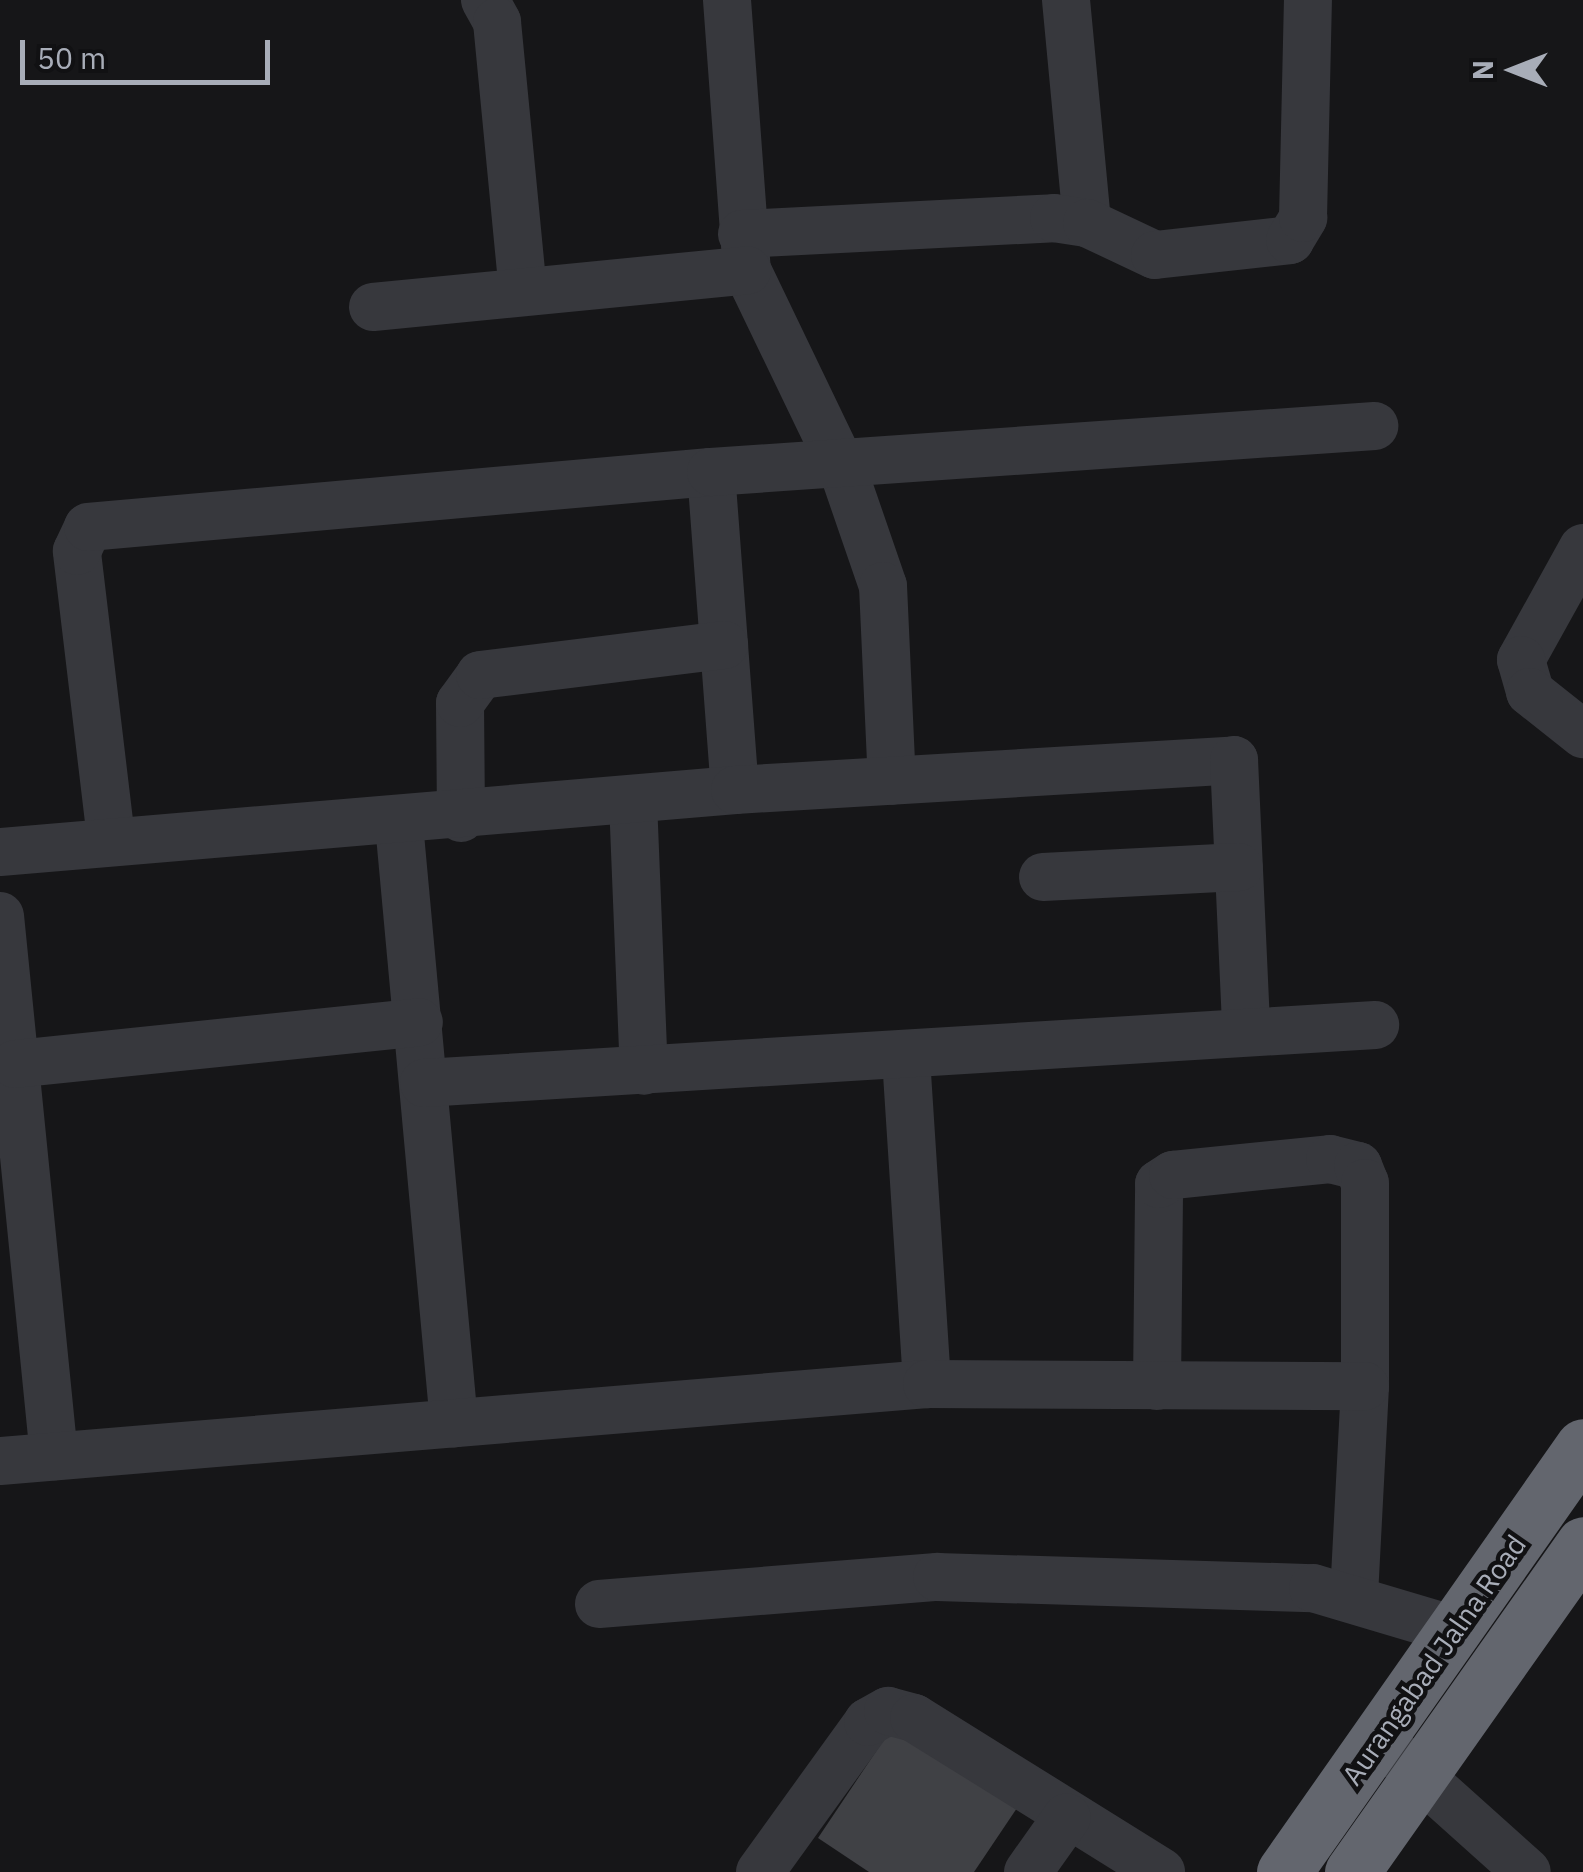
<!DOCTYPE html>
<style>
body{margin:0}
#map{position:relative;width:1583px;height:1872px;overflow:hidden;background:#161618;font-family:"IBM Plex Sans",sans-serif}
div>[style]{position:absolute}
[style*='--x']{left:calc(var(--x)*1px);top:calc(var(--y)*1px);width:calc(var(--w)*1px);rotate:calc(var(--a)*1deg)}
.building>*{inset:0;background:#404145}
.minor>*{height:48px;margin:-24px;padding:0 24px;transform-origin:24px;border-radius:24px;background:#37383d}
.highway>*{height:55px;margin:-27.5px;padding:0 27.5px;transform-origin:27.5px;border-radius:27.5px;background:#63666e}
span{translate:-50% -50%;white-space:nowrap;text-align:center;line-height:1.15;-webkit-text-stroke:9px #111113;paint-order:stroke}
.street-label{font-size:28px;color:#a8adb8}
.north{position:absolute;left:1463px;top:20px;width:100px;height:100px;-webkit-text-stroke:8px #111113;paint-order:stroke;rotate:270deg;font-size:28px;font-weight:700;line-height:40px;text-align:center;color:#a8adb8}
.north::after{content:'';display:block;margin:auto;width:35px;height:45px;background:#a8adb8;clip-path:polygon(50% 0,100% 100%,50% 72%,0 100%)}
.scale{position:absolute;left:20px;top:40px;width:250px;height:45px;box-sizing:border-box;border:5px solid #a8adb8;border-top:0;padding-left:12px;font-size:30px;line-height:35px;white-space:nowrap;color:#a8adb8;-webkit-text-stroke:8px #111113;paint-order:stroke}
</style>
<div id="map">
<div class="building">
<div style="clip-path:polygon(893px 1726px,1017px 1808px,974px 1872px,869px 1872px,818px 1838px)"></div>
</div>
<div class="minor">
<div style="--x:485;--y:0;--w:25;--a:61"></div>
<div style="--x:497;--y:22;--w:271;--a:84.5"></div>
<div style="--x:727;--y:0;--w:271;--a:85.8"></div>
<div style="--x:747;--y:270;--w:219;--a:64.3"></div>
<div style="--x:842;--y:467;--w:126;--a:71"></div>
<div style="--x:883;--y:586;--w:195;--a:87.4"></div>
<div style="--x:1066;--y:0;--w:224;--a:84.6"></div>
<div style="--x:742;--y:234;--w:312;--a:-2.9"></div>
<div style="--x:1054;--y:218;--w:33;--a:9"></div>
<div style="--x:1087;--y:223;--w:75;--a:25.2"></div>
<div style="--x:1155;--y:255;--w:136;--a:-6.3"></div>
<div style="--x:1290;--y:240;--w:26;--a:-59"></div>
<div style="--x:1303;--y:218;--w:218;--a:-88.7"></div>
<div style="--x:373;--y:307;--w:376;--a:-5.6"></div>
<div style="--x:711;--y:472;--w:319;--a:85.7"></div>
<div style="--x:1583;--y:548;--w:128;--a:119"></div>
<div style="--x:1521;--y:660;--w:33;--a:74"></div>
<div style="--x:1530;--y:692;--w:68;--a:38.4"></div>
<div style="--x:633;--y:801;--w:270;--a:87.7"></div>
<div style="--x:461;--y:818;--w:115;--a:-90.5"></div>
<div style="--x:460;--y:703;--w:34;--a:-54"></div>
<div style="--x:480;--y:675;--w:246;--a:-7"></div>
<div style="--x:399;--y:824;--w:602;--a:84.75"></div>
<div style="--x:111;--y:838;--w:289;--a:-96.8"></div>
<div style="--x:77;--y:551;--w:26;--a:-65"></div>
<div style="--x:88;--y:527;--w:625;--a:-5.05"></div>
<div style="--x:711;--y:472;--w:665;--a:-3.97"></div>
<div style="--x:0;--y:852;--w:738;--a:-4.82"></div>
<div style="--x:735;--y:790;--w:500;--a:-3.4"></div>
<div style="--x:1234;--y:760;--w:268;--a:87.4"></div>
<div style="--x:1043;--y:877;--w:196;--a:-2.9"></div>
<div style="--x:0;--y:916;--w:543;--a:84.29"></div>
<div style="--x:906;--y:1058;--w:327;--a:86.3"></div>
<div style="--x:15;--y:1064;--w:406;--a:-5.9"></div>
<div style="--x:424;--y:1083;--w:953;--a:-3.49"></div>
<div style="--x:1157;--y:1386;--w:202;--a:-89.4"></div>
<div style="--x:1159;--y:1184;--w:17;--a:-33"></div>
<div style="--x:1173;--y:1175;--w:158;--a:-5.8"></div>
<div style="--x:1330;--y:1159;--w:29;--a:14"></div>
<div style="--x:1358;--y:1166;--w:18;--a:68"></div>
<div style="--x:1365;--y:1183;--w:203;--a:90"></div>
<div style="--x:1365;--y:1386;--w:209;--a:93"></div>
<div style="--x:0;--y:1461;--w:930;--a:-4.75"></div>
<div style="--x:927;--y:1384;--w:438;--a:0.3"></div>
<div style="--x:599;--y:1604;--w:339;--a:-4.6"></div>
<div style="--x:937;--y:1577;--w:376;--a:1.7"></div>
<div style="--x:1313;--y:1588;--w:150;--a:16.6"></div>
<div style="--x:1392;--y:1751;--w:181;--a:41.9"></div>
<div style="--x:760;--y:1872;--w:185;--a:-54.2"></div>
<div style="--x:868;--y:1722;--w:23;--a:-29"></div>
<div style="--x:888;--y:1711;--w:27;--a:15"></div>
<div style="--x:914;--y:1718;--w:291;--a:31.9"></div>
<div style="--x:1028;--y:1872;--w:67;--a:-54.7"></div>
</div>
<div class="highway">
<div style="--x:1284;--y:1872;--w:520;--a:-54.94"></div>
<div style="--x:1352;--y:1872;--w:401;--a:-54.8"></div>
</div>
<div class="street-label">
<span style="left:1434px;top:1660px;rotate:-55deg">Aurangabad Jalna Road</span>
</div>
<div class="north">N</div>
<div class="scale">50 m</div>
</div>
